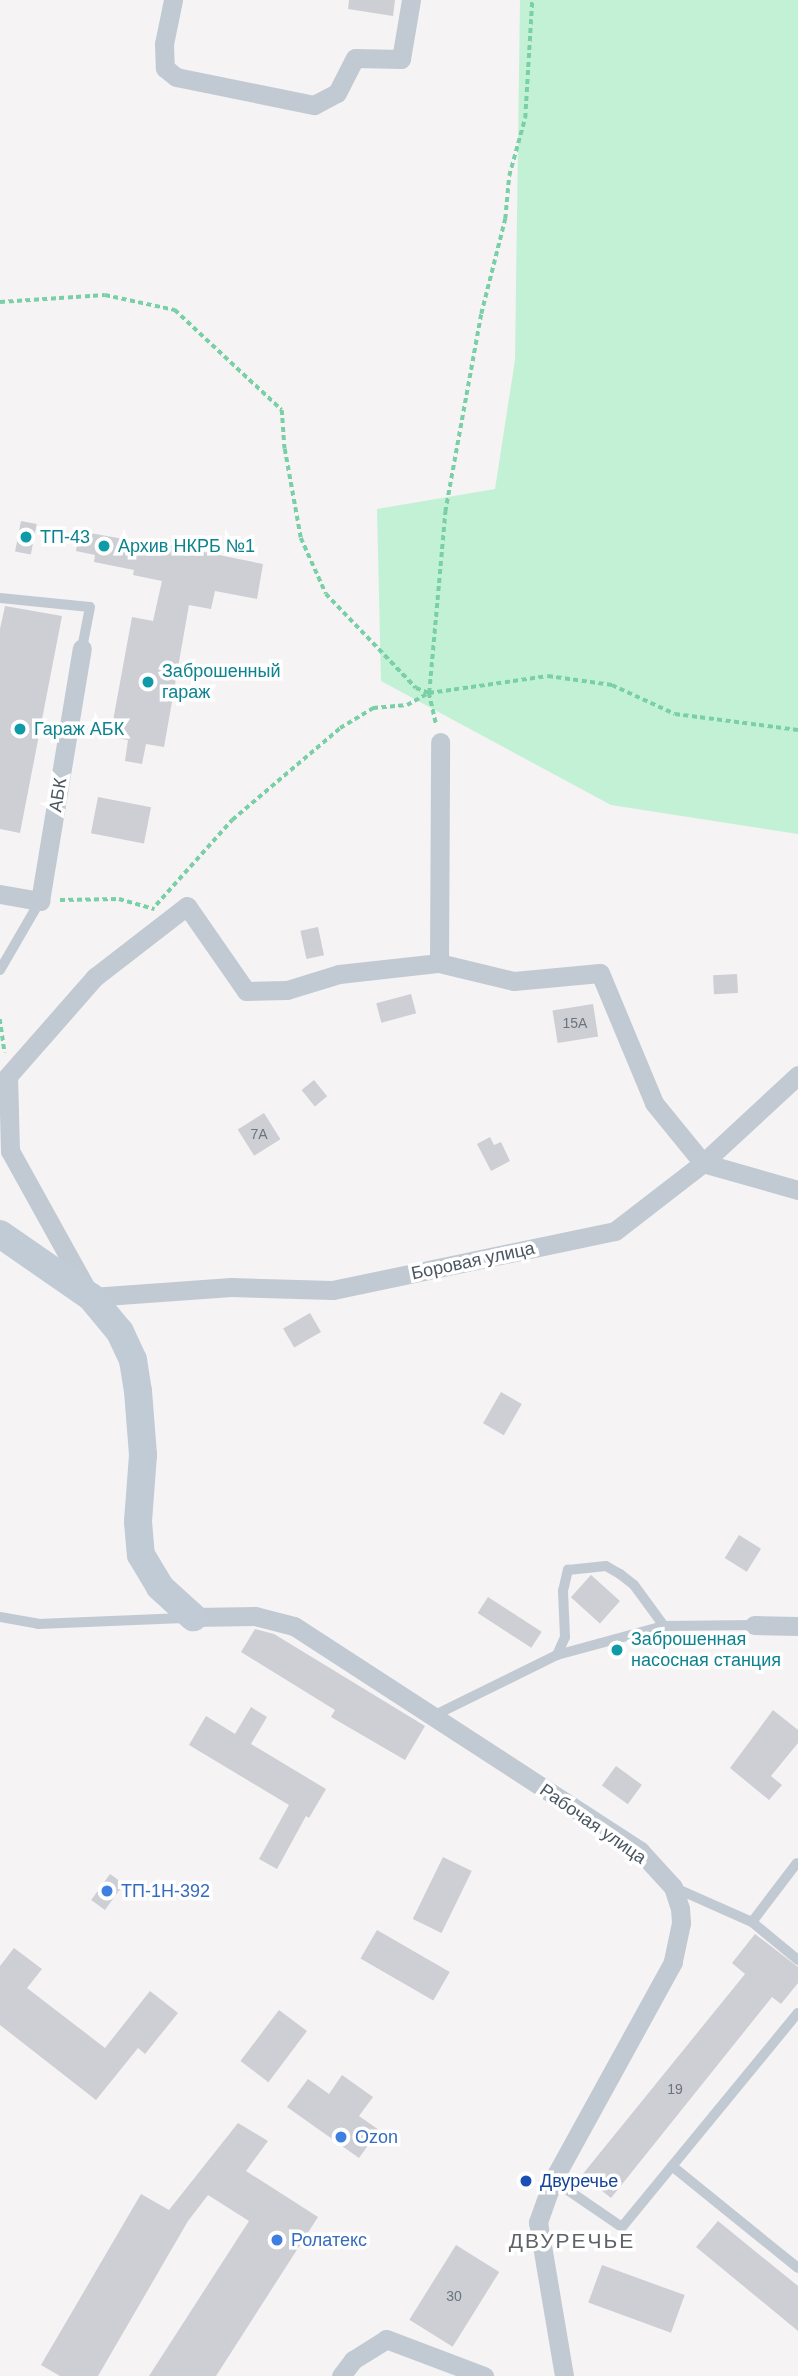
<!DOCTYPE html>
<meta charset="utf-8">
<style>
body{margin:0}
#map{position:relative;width:798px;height:2376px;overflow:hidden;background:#f5f3f3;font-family:Helvetica,sans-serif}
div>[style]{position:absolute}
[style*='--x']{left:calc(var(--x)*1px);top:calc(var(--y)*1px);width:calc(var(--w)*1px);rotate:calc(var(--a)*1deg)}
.green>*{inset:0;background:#c3f1d5}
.building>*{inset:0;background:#cdcfd5;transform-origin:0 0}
.path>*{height:3.5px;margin-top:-1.75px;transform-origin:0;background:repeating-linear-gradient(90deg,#7ad0a6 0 5px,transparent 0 8.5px)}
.lane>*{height:10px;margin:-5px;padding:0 5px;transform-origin:5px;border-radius:5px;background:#c1cad2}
.street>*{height:19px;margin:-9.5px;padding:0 9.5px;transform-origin:9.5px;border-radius:9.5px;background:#c1cad2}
.secondary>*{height:28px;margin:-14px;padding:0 14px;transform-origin:14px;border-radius:14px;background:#c1cbd6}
.dots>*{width:19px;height:19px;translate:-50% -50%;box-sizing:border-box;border:4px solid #fff;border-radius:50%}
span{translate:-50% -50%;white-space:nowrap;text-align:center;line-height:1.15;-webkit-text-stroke:7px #fff;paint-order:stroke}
.number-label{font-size:14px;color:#6b747e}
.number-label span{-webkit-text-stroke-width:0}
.culture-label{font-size:18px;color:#0d838f}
.left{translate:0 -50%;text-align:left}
.street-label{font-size:18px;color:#4a5661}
.shop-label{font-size:18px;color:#366cbe}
.transit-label{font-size:18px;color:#164399}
.quarter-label{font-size:21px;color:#5f6368;letter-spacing:2px}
</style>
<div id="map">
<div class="green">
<div style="clip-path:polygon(520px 0,798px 0,798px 834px,611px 805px,381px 681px,377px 509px,495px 489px,515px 360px)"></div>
</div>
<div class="building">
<div style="clip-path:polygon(349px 0,395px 0,393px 16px,348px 9px)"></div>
<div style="left:21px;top:521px;width:16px;height:31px;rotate:11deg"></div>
<div style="clip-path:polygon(79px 531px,140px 542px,140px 539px,263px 564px,257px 599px,215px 591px,211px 609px,189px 605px,164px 747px,146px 744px,142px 764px,125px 761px,128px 740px,110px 737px,132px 617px,153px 621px,162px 581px,133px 575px,134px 570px,94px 562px,95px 555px,76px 551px)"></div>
<div style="clip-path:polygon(5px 606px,62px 616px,20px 833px,0 829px,0 629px)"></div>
<div style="left:98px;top:797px;width:54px;height:37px;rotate:11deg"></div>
<div style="left:318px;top:927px;width:29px;height:18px;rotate:78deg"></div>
<div style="left:737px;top:974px;width:19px;height:24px;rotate:87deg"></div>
<div style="left:411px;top:994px;width:20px;height:36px;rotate:75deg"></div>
<div style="left:593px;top:1004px;width:33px;height:41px;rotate:81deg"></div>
<div style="left:314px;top:1080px;width:21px;height:16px;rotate:51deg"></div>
<div style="left:264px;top:1113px;width:31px;height:31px;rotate:58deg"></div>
<div style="clip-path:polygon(490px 1137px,494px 1145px,501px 1142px,510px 1161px,491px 1171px,477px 1144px)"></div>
<div style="left:310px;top:1313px;width:22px;height:31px;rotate:60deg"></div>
<div style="left:501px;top:1392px;width:24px;height:36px;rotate:30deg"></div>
<div style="left:739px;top:1535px;width:26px;height:27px;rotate:32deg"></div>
<div style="left:591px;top:1575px;width:39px;height:30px;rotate:42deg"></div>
<div style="left:488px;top:1597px;width:64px;height:19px;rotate:33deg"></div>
<div style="clip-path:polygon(255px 1629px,274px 1634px,425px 1726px,405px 1760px,331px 1717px,335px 1710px,241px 1652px)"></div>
<div style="clip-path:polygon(251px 1707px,267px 1717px,251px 1744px,326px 1789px,309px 1818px,306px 1816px,277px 1869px,259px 1859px,289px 1805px,189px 1745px,206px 1716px,235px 1734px)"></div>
<div style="clip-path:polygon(773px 1710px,798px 1730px,798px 1743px,771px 1776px,782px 1785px,769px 1800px,730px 1768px)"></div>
<div style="left:616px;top:1766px;width:32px;height:24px;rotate:36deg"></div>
<div style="left:443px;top:1857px;width:32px;height:69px;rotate:26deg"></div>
<div style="left:110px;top:1874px;width:17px;height:32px;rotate:36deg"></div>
<div style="left:377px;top:1930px;width:84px;height:33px;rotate:30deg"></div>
<div style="clip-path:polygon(755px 1934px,798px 1967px,798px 1983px,781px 2004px,772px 1997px,611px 2198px,582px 2175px,745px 1974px,732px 1963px)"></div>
<div style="clip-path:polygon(14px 1948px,42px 1969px,27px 1988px,105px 2048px,150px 1991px,178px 2013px,145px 2054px,138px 2048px,96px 2100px,0 2025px,0 1966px)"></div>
<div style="left:279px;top:2010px;width:35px;height:64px;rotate:37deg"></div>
<div style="clip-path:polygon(342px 2075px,373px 2097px,359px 2116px,379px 2130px,359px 2158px,287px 2107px,308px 2079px,329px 2094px)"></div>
<div style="clip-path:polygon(238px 2123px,268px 2141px,246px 2171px,318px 2217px,216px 2376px,149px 2376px,249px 2221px,208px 2195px,188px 2221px,98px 2376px,60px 2376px,41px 2365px,141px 2194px,169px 2210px)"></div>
<div style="clip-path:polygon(718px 2221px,798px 2286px,798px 2331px,696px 2247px)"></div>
<div style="left:456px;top:2245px;width:51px;height:88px;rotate:32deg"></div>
<div style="left:602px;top:2265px;width:88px;height:40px;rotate:20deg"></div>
</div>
<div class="path">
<div style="--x:0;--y:302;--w:105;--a:-3.8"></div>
<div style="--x:105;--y:295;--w:72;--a:12.1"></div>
<div style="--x:175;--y:310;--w:146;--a:43.1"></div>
<div style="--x:282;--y:410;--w:39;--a:86"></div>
<div style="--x:285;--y:449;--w:90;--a:79.8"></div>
<div style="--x:301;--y:538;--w:61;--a:65.9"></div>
<div style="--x:326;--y:594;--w:130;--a:46.2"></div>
<div style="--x:416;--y:688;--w:14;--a:21"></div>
<div style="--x:429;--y:693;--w:32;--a:77"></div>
<div style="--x:429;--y:693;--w:182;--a:-84.9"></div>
<div style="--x:445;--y:512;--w:201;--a:-79.7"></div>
<div style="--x:481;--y:314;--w:98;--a:-75.8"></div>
<div style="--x:505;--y:219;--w:43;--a:-84.7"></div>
<div style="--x:509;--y:176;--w:60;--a:-74.6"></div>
<div style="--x:525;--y:118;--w:118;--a:-86.6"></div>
<div style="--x:60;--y:900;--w:59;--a:-1"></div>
<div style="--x:119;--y:899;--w:37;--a:16"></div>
<div style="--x:156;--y:905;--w:114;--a:-48.2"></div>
<div style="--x:232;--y:820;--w:142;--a:-40.4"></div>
<div style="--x:340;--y:728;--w:39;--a:-31"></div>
<div style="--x:373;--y:708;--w:34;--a:-5"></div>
<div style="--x:407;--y:705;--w:25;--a:-29"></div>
<div style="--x:429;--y:693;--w:120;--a:-8.1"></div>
<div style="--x:548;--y:676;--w:65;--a:8"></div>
<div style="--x:612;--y:685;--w:69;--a:24.7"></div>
<div style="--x:675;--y:714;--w:124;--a:7.4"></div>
<div style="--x:0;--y:1019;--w:34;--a:82"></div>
</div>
<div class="lane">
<div style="--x:0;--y:598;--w:90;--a:5.7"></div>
<div style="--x:90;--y:607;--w:42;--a:101"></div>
<div style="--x:0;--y:970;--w:80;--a:-59.9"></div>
<div style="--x:0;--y:1617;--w:39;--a:10"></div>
<div style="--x:38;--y:1624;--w:146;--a:-2.4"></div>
<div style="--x:557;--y:1655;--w:111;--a:-15.2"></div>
<div style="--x:664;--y:1626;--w:90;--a:-0.6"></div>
<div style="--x:433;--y:1716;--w:138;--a:-26.2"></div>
<div style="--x:557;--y:1655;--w:20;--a:-66"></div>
<div style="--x:565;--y:1637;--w:46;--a:-92.5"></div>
<div style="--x:563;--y:1591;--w:22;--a:-77"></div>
<div style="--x:568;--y:1570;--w:38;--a:-6"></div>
<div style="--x:606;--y:1566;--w:16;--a:30"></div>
<div style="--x:620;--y:1574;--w:18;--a:38"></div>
<div style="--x:634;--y:1585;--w:51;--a:53.8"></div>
<div style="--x:673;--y:1887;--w:86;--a:23.9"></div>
<div style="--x:752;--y:1922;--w:74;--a:-52.7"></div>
<div style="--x:752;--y:1922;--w:60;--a:39.6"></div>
<div style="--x:672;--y:2166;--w:162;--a:39"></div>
<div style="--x:553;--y:2180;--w:83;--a:34.3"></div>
<div style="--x:622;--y:2227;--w:277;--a:-50.6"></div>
</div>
<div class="street">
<div style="--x:173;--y:0;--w:45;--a:101.6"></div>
<div style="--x:164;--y:44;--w:24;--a:88"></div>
<div style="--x:165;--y:68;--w:14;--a:39"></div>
<div style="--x:176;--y:77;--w:141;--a:11.5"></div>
<div style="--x:314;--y:105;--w:26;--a:-28"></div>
<div style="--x:337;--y:93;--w:39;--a:-63"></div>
<div style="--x:355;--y:58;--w:46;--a:1.2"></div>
<div style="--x:401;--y:59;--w:60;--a:-80.4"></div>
<div style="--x:0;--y:894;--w:41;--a:9.9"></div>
<div style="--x:40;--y:901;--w:256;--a:-80.6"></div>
<div style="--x:439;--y:963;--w:221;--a:-89.7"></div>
<div style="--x:798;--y:1075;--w:129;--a:137.2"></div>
<div style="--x:703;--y:1163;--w:111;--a:142.3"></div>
<div style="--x:615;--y:1231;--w:289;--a:168.2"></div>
<div style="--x:332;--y:1290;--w:101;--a:-178.3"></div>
<div style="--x:231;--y:1287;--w:140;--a:175.9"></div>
<div style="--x:91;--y:1297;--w:167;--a:-119"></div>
<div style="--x:10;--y:1151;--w:75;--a:-91.5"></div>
<div style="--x:8;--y:1076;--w:132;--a:-48.7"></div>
<div style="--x:95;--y:977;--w:116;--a:-37.7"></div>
<div style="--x:187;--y:906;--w:103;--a:55.2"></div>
<div style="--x:246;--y:991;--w:41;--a:-1.4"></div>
<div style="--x:287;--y:990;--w:54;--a:-17.1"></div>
<div style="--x:339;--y:974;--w:101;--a:-6.3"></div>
<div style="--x:439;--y:963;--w:77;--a:13.5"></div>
<div style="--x:514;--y:981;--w:86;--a:-5.3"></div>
<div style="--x:600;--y:973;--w:141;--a:67.4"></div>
<div style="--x:654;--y:1103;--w:77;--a:50.8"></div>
<div style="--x:703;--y:1163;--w:99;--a:15.9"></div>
<div style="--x:193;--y:1617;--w:62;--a:-0.9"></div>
<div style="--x:255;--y:1616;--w:40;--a:14.4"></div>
<div style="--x:294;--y:1626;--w:413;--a:33"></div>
<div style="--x:640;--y:1851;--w:49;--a:47.5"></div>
<div style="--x:673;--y:1887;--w:22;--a:72"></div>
<div style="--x:680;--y:1908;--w:15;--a:86"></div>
<div style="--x:681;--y:1923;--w:40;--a:102"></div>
<div style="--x:673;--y:1962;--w:249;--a:118.8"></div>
<div style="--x:553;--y:2180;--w:45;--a:109.7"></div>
<div style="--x:538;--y:2222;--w:156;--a:80.4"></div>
<div style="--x:754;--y:1625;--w:44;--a:1.3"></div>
<div style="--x:341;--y:2376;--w:20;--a:-53"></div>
<div style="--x:353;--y:2360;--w:39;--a:-32"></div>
<div style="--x:386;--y:2339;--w:105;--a:20.7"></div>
</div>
<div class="secondary">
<div style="--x:0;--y:1234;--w:111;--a:34.7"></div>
<div style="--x:91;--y:1297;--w:45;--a:50.4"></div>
<div style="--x:120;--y:1332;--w:31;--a:65"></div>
<div style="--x:133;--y:1360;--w:31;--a:81"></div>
<div style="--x:138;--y:1391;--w:64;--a:85.5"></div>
<div style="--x:143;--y:1455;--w:67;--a:94.3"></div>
<div style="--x:138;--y:1522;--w:33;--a:85"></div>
<div style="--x:141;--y:1555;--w:37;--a:59"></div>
<div style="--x:160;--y:1587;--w:45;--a:42.3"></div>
</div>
<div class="dots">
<div style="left:26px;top:537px;background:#0f9aa8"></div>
<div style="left:104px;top:546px;background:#0f9aa8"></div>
<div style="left:148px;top:682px;background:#0f9aa8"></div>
<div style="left:20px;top:729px;background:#0f9aa8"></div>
<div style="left:617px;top:1650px;background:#0f9aa8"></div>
<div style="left:107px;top:1891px;background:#3f7fe0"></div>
<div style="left:341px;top:2137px;background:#3f7fe0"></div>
<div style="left:526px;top:2181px;background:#1a4fb4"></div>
<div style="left:277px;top:2240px;background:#3f7fe0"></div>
</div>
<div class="number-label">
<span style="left:575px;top:1023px">15А</span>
<span style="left:259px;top:1134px">7А</span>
<span style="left:675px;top:2089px">19</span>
<span style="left:454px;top:2296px">30</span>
</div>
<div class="culture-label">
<span class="left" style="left:40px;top:537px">ТП-43</span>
<span class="left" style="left:118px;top:546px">Архив НКРБ №1</span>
<span class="left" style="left:162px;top:682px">Заброшенный<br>гараж</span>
<span class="left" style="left:34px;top:729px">Гараж АБК</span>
<span class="left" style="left:631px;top:1650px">Заброшенная<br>насосная станция</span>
</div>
<div class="street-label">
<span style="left:58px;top:795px;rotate:-81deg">АБК</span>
<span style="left:473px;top:1261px;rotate:-12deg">Боровая улица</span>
<span style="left:593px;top:1824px;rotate:35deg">Рабочая улица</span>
</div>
<div class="shop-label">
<span class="left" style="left:121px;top:1891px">ТП-1Н-392</span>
<span class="left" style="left:355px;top:2137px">Ozon</span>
<span class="left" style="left:291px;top:2240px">Ролатекс</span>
</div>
<div class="transit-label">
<span class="left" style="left:540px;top:2181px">Двуречье</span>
</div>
<div class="quarter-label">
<span style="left:572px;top:2241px">ДВУРЕЧЬЕ</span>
</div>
</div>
